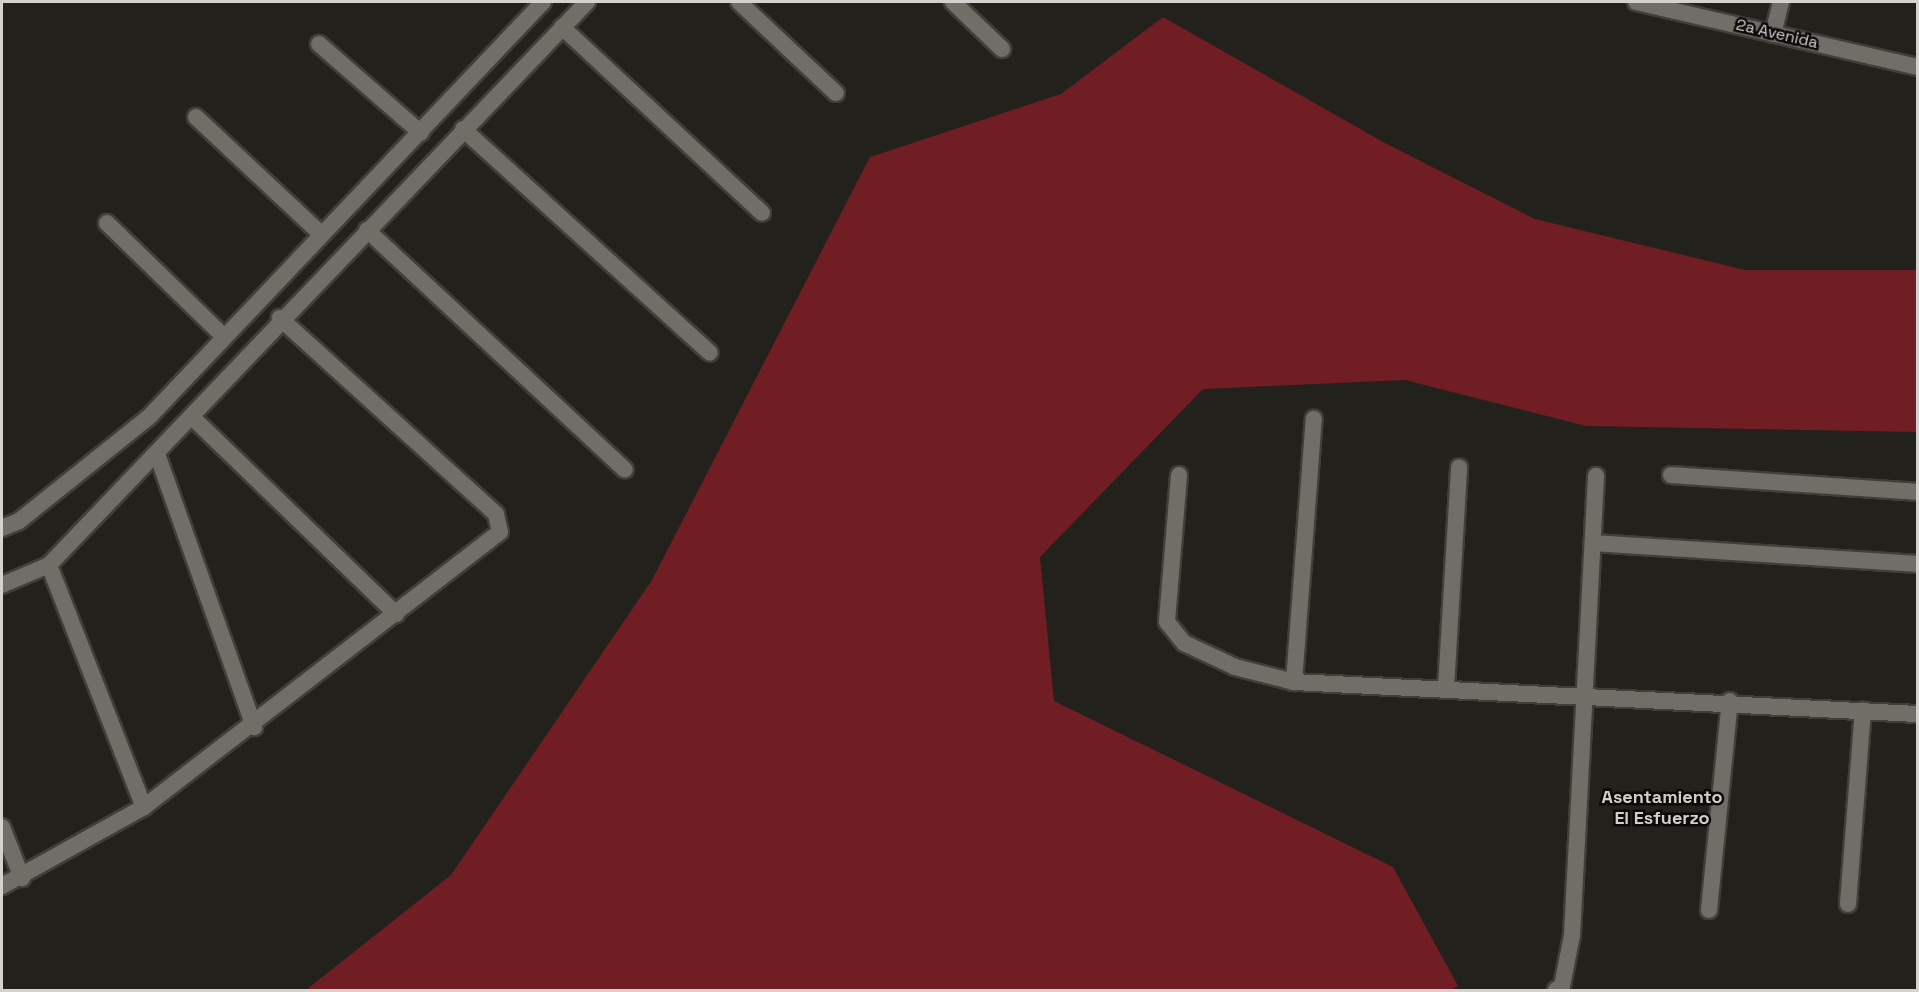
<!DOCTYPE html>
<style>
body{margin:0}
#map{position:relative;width:1919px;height:992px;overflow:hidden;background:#23211c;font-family:"Space Grotesk",sans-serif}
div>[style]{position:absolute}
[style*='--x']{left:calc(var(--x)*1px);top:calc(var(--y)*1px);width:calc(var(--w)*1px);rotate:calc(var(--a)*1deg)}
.green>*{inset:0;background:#701d24}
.roads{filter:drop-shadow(2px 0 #403e3b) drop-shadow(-2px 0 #403e3b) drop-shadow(0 2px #403e3b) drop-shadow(0 -2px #403e3b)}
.minor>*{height:16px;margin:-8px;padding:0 8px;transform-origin:8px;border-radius:8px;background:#716e68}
.secondary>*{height:16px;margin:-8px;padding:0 8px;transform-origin:8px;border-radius:8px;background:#716e68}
span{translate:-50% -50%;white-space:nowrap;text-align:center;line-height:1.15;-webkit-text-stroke:5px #0b0a09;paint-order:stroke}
.street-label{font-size:16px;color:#d4d2cf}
.neighbourhood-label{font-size:18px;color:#d2cfc9;font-weight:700}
.frame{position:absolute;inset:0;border:3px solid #d4d2cf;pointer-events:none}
</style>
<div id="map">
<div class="green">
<div style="clip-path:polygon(1163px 17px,1383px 142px,1535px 219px,1745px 270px,1917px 270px,1917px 432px,1586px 426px,1405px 380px,1203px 389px,1040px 557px,1054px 701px,1393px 867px,1458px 986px,1451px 990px,306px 990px,451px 875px,652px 580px,870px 157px,1061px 94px)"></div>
</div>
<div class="roads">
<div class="minor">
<div style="--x:739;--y:2;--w:133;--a:43.2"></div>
<div style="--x:953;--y:2;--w:68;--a:43.8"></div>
<div style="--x:562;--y:27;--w:273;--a:42.9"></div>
<div style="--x:1773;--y:34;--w:33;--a:-76"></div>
<div style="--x:319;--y:44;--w:135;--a:41.1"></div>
<div style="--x:196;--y:117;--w:171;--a:43.1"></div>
<div style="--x:463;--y:129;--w:333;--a:42.2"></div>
<div style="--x:107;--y:223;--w:162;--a:44.2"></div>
<div style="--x:367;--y:230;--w:352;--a:42.9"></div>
<div style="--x:192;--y:417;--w:284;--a:44"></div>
<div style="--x:157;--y:454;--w:290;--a:70.4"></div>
<div style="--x:1179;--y:475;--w:147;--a:94.7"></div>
<div style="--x:1167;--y:622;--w:27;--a:51"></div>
<div style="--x:1184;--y:643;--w:56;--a:25.2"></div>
<div style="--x:1235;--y:667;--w:61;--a:14.3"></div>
<div style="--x:1294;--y:682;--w:625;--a:2.94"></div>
<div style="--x:1671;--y:475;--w:248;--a:3.9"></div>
<div style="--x:1593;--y:543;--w:326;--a:3.7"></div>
<div style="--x:49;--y:565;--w:260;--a:68.6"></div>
<div style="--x:1294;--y:682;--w:264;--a:-85.7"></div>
<div style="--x:1446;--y:688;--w:221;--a:-86.6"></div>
<div style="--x:2;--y:827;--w:55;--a:68.6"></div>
<div style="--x:2;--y:886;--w:162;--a:-29.1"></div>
<div style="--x:144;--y:807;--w:450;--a:-37.7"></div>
<div style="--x:500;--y:532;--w:18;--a:-103"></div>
<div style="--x:496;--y:514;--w:292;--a:-137.8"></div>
<div style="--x:1848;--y:904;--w:194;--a:-85.6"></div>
<div style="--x:1709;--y:910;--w:210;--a:-84.3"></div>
<div style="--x:1556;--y:990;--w:7;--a:-34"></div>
<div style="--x:1562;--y:986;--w:52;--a:-78.9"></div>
<div style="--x:1572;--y:935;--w:460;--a:-87"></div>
</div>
<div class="secondary">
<div style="--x:1636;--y:2;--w:289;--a:13"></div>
<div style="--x:2;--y:528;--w:18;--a:-22"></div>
<div style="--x:19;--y:521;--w:166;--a:-38.7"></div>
<div style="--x:149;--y:417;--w:572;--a:-46.49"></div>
<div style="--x:2;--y:585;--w:51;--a:-23.1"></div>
<div style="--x:49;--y:565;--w:779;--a:-46.3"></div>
</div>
</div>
<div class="street-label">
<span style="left:1777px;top:34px;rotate:13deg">2a Avenida</span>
</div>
<div class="neighbourhood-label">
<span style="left:1662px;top:808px">Asentamiento<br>El Esfuerzo</span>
</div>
<div class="frame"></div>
</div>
